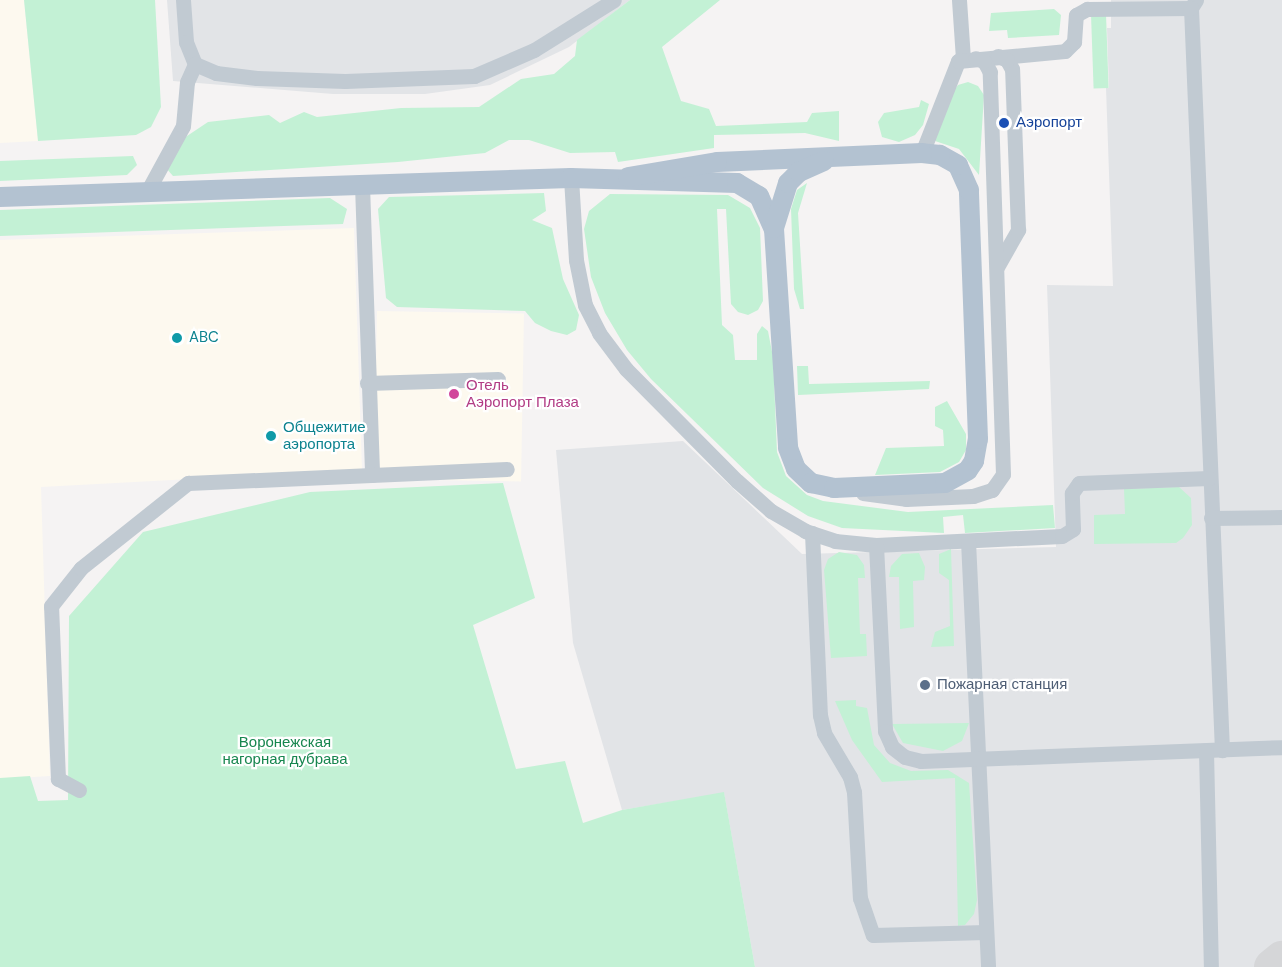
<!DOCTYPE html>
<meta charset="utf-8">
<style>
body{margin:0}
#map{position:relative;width:1282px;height:967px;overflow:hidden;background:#f5f3f3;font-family:"DM Sans",sans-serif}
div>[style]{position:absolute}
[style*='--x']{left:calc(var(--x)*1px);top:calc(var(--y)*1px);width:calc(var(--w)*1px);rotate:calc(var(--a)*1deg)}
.commercial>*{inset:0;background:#fdf9ef;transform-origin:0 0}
.airport>*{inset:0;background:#e2e4e7}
.green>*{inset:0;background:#c3f1d5;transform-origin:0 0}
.taxiway>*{height:36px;margin:-18px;padding:0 18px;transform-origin:18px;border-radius:18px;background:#d5d6d8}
.minor>*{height:15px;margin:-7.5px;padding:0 7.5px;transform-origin:7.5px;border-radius:7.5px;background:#c1cad2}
.major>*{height:20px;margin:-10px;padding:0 10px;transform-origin:10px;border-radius:10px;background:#b3c2d1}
.dots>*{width:16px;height:16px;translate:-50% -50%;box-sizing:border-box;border:3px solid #fff;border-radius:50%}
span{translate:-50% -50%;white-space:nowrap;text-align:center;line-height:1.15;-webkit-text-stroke:4.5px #fff;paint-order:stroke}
.transit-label{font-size:15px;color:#164399}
.left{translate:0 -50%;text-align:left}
.culture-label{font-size:15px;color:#0d838f}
.hotel-label{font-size:15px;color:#b23c85}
.service-label{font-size:15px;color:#4e5e75}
.park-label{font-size:15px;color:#17864f}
</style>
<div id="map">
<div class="commercial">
<div style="clip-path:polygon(0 0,24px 0,38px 141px,0 143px)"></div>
<div style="clip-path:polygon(354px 228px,362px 470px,41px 487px,50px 776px,0 779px,0 240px)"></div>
<div style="left:377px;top:311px;width:147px;height:168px;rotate:1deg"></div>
</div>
<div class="airport">
<div style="clip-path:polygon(167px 0,630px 0,569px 47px,490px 85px,425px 94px,333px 94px,173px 81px)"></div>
<div style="clip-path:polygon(1111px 0,1282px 0,1282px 967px,755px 967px,724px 793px,622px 810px,573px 643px,556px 450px,683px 441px,802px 554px,1056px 547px,1047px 285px,1113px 286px,1106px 88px,1109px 88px,1107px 28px,1111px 28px)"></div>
</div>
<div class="green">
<div style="clip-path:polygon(24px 0,155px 0,161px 107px,151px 127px,136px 135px,38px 141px)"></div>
<div style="clip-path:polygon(630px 0,720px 0,662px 47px,681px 101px,709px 109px,716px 126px,807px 122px,812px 113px,839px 111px,839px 141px,805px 133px,714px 135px,714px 148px,618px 162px,615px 152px,570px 153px,529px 140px,509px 140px,485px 153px,398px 162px,173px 176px,166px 168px,184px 138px,208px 122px,269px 115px,280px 123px,304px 112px,317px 117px,401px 108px,479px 107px,521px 79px,554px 74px,575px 56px,577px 40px)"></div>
<div style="clip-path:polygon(1054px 9px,1061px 15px,1059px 35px,1008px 38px,1007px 30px,989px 31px,991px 13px)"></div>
<div style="left:1106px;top:14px;width:74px;height:15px;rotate:88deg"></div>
<div style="clip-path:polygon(968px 82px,978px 86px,984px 95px,979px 175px,959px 149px,935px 141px,952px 93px,958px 85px)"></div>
<div style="clip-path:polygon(921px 100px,929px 104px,923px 125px,915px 135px,899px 142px,882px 137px,878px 122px,884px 113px,919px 107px)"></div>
<div style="clip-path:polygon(133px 156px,137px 165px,127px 175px,0 181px,0 161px)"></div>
<div style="clip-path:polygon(807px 183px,798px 213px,804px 309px,800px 309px,794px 289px,791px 209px,797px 190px)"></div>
<div style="clip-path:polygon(544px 193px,546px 211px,532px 220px,552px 228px,563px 279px,579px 315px,576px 330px,567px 335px,551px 331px,535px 323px,525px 311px,397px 307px,386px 298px,378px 209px,389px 197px)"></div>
<div style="clip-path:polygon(610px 194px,728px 195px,750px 208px,760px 228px,763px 301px,758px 310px,748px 315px,738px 312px,731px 304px,726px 209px,717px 209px,722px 325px,733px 335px,735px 360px,757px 360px,757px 334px,762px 326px,768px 331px,773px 357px,777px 452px,786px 476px,807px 495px,823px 501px,908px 512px,1053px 505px,1055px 528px,965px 533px,963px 515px,943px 517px,944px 533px,842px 528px,808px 516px,763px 488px,651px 379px,627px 350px,605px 313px,591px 277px,584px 229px,589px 211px)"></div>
<div style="clip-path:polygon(330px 198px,347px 209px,343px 224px,0 236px,0 210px)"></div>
<div style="clip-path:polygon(797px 366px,808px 366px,809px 384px,930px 381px,929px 389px,798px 395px)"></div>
<div style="clip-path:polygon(947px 401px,966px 434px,966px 450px,959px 462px,940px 472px,875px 475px,886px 448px,944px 446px,943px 430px,935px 426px,935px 407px)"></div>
<div style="clip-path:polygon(503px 483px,535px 598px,473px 625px,516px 769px,565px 761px,583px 823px,622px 810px,724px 792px,755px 967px,0 967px,0 778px,30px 776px,38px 801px,68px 800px,69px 616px,143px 532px,310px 492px)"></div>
<div style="clip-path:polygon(1179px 487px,1191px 498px,1192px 525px,1183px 538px,1176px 543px,1094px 544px,1094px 515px,1125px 514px,1124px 489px)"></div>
<div style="clip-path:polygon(951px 549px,954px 646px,931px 647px,935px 632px,950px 626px,949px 580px,939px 573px,939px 554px)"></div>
<div style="clip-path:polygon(839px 552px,857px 555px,864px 565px,865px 578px,858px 578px,860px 634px,866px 634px,867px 656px,831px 658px,824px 570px,828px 559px)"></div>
<div style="clip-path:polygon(919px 553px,925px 567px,924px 580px,913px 581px,914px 627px,900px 629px,899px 577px,889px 577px,891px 566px,902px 554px)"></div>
<div style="clip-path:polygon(856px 700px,856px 706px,867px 708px,874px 745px,890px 763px,911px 771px,948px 770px,969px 783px,977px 900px,974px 914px,965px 925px,958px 926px,955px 778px,882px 782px,852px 740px,835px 701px)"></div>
<div style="clip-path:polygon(969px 723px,962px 741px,943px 751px,903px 743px,892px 724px)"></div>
</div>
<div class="taxiway">
<div style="--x:1272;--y:967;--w:13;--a:-39"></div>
</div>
<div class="minor">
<div style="--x:183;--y:0;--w:42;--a:85.9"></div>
<div style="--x:186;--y:42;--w:24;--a:68"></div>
<div style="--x:195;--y:64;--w:23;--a:23"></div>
<div style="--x:216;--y:73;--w:41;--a:7"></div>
<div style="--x:257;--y:78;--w:88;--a:2"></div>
<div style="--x:345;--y:81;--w:129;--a:-2.2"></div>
<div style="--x:474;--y:76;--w:65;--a:-23.4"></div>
<div style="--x:534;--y:50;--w:94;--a:-32"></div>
<div style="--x:959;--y:0;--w:59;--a:86.1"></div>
<div style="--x:1196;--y:0;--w:9;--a:122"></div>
<div style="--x:1191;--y:8;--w:743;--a:87.61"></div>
<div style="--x:922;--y:153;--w:99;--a:-68.6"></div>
<div style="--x:958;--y:61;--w:107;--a:-5.3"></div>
<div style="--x:1065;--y:51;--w:13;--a:-45"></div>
<div style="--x:1074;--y:42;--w:27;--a:-86"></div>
<div style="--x:1076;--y:15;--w:13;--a:-29"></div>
<div style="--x:1087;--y:9;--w:104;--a:-0.6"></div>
<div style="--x:571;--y:178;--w:82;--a:86.5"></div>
<div style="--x:576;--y:260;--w:46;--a:78.7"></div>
<div style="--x:585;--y:305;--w:31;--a:63"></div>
<div style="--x:599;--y:333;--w:45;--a:53.1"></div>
<div style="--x:626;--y:369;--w:158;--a:45.3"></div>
<div style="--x:737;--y:481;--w:45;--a:41.4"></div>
<div style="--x:771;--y:511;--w:39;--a:30"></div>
<div style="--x:805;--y:531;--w:32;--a:18"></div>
<div style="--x:835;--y:541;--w:41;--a:5.6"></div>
<div style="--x:876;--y:545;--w:186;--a:-2.8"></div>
<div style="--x:1062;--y:536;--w:13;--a:-32"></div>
<div style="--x:1073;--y:529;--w:36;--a:-92"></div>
<div style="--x:1072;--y:493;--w:12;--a:-55"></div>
<div style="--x:1079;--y:483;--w:130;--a:-2.2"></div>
<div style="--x:362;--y:185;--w:290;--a:88"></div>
<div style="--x:147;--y:192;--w:75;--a:-61.4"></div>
<div style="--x:183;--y:126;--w:44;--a:-84.8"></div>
<div style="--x:187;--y:82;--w:20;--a:-66"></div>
<div style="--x:997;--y:267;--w:43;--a:-60.4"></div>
<div style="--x:1018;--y:230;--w:161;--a:-92.1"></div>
<div style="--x:1012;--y:69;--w:10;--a:-119"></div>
<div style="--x:1007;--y:60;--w:10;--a:-156"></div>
<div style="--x:367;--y:383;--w:131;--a:-1.7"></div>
<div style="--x:863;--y:493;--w:43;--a:7.9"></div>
<div style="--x:906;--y:499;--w:67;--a:-2.6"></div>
<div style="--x:973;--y:496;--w:20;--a:-18"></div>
<div style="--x:992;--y:490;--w:19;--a:-55"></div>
<div style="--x:1003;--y:474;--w:402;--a:-91.9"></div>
<div style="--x:990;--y:72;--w:13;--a:-119"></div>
<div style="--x:984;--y:61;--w:9;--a:-162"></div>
<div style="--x:1211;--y:518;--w:71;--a:-0.8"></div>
<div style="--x:812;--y:533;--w:182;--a:87.5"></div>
<div style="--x:820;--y:715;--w:18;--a:77"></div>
<div style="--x:824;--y:733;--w:51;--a:59.4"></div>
<div style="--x:850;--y:777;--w:16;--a:75"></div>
<div style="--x:854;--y:792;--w:106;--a:86.8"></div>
<div style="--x:860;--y:898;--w:39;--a:71"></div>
<div style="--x:873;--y:935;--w:113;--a:-1.5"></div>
<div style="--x:968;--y:541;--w:426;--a:87.3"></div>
<div style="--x:876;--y:545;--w:186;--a:87.2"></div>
<div style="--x:885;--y:731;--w:17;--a:66"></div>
<div style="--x:892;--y:747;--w:16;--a:38"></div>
<div style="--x:905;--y:757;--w:16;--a:14"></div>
<div style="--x:921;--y:761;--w:361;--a:-2.2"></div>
<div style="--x:1206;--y:751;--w:216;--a:88.7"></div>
<div style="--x:79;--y:790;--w:24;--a:-152"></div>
<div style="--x:58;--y:779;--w:173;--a:-92.3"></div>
<div style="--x:51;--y:606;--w:48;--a:-51.7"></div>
<div style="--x:81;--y:568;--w:137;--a:-38.5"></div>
<div style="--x:188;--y:483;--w:319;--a:-2.5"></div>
</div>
<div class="major">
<div style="--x:0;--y:197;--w:571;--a:-1.91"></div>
<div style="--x:571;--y:178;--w:166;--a:1.7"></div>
<div style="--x:737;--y:183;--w:26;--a:31"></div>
<div style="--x:759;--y:196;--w:36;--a:66"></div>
<div style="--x:774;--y:229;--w:219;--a:86.3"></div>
<div style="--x:788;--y:448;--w:22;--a:69"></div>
<div style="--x:796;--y:469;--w:21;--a:43"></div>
<div style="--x:811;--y:483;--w:24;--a:12"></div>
<div style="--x:834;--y:488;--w:111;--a:-2.6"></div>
<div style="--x:945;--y:483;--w:26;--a:-29"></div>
<div style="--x:968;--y:470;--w:11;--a:-56"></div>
<div style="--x:974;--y:461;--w:22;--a:-80"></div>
<div style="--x:978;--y:439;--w:249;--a:-92.1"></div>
<div style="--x:969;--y:190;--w:27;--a:-114"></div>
<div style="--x:958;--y:165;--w:21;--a:-151"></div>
<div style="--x:940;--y:155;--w:18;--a:-174"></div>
<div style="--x:922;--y:153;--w:205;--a:177.5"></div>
<div style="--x:717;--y:162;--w:90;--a:170.4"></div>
<div style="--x:774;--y:228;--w:47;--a:-72.7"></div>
<div style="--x:788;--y:183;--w:16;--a:-45"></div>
<div style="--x:799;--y:172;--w:27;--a:-24"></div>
</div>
<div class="dots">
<div style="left:1004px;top:123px;background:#1a4fb4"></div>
<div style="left:177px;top:338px;background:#0f9aa8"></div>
<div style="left:454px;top:394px;background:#d1479c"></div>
<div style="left:271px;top:436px;background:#0f9aa8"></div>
<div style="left:925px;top:685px;background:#5c6f8a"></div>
</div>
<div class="transit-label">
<span class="left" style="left:1016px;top:123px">Аэропорт</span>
</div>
<div class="culture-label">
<span class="left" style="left:189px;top:338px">ABC</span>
<span class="left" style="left:283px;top:436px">Общежитие<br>аэропорта</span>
</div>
<div class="hotel-label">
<span class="left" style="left:466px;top:394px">Отель<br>Аэропорт Плаза</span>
</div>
<div class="service-label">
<span class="left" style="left:937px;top:685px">Пожарная станция</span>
</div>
<div class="park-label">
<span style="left:285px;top:751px">Воронежская<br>нагорная дубрава</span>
</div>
</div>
